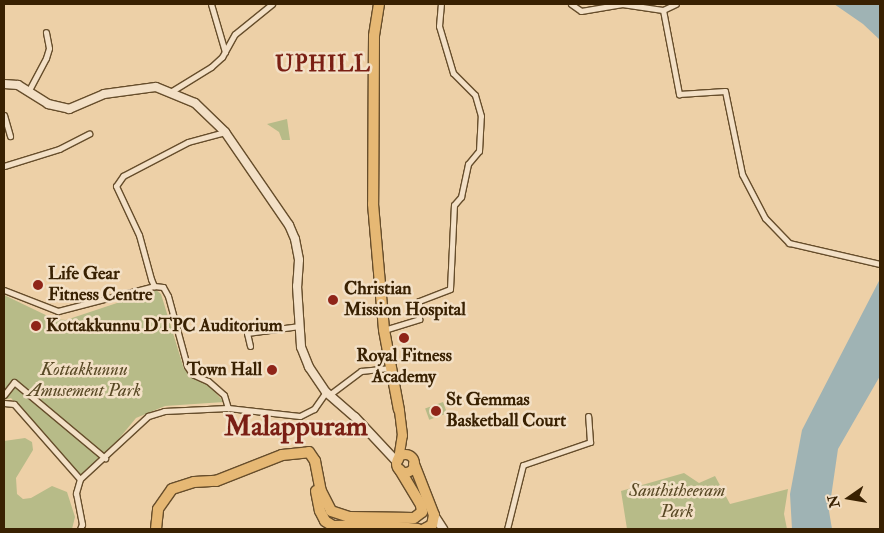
<!DOCTYPE html>
<style>
body{margin:0}
#map{position:relative;width:884px;height:533px;overflow:hidden;background:#edd0a7;font-family:"IM FELL Double Pica",serif}
div>[style]{position:absolute}
[style*='--x']{left:calc(var(--x)*1px);top:calc(var(--y)*1px);width:calc(var(--w)*1px);rotate:calc(var(--a)*1deg)}
.green>*{inset:0;background:#b7bb88;transform-origin:0 0}
.water>*{inset:0;background:#9fb3b4}
.roads{filter:drop-shadow(1px 0 #664d2b) drop-shadow(-1px 0 #664d2b) drop-shadow(0 1px #664d2b) drop-shadow(0 -1px #664d2b)}
.street>*{height:5px;margin:-2.5px;padding:0 2.5px;transform-origin:2.5px;border-radius:2.5px;background:#f3e0c6}
.secondary>*{height:8px;margin:-4px;padding:0 4px;transform-origin:4px;border-radius:4px;background:#f3e0c6}
.primary>*{height:9px;margin:-4.5px;padding:0 4.5px;transform-origin:4.5px;border-radius:4.5px;background:#e6b874}
.primary>.ring{margin:-4.5px;padding:0;box-sizing:content-box;background:none;border:9px solid #e6b874;border-radius:50%}
.highway>*{height:10px;margin:-5px;padding:0 5px;transform-origin:5px;border-radius:5px;background:#e6b874}
.dots>*{width:14px;height:14px;translate:-50% -50%;box-sizing:border-box;border:2px solid #f3e0c6;border-radius:50%}
span{translate:-50% -50%;white-space:nowrap;text-align:center;line-height:1.15;-webkit-text-stroke:5px #f3e0c6;paint-order:stroke}
.poi-label{font-size:18px;color:#392102;font-weight:700}
.left{translate:0 -50%;text-align:left}
.right{translate:-100% -50%;text-align:right}
.park-label{font-size:18px;color:#584824;font-style:italic}
.district-label{font-size:22px;color:#7a1f14;font-weight:700;letter-spacing:1px}
.town-label{font-size:28px;color:#7a1f14;font-weight:700}
.frame{position:absolute;inset:0;border:5px solid #392102;pointer-events:none}
.north{position:absolute;left:824px;top:473px;width:50px;height:50px;-webkit-text-stroke:4px #f3e0c6;paint-order:stroke;rotate:257deg;font-size:14px;font-weight:700;line-height:20px;text-align:center;color:#392102}
.north::after{content:'';display:block;margin:auto;width:18px;height:22px;background:#392102;clip-path:polygon(50% 0,100% 100%,50% 72%,0 100%)}
</style>
<div id="map">
<div class="green">
<div style="clip-path:polygon(287px 119px,290px 140px,282px 140px,279px 132px,267px 124px)"></div>
<div style="clip-path:polygon(156px 290px,161px 294px,184px 369px,211px 388px,224px 402px,165px 406px,136px 418px,104px 457px,80px 477px,11px 398px,4px 400px,4px 295px,54px 319px,66px 320px)"></div>
<div style="left:443px;top:402px;width:12px;height:19px;rotate:70deg"></div>
<div style="clip-path:polygon(25px 438px,32px 442px,33px 450px,16px 478px,17px 494px,23px 499px,31px 498px,52px 486px,67px 492px,75px 517px,72px 529px,4px 529px,4px 441px)"></div>
<div style="clip-path:polygon(684px 473px,699px 483px,715px 476px,730px 504px,788px 489px,784px 514px,787px 529px,627px 529px,621px 491px)"></div>
</div>
<div class="water">
<div style="clip-path:polygon(834px 4px,880px 4px,880px 40px,863px 24px)"></div>
<div style="clip-path:polygon(880px 279px,880px 376px,838px 449px,829px 511px,832px 529px,792px 529px,790px 494px,802px 430px)"></div>
</div>
<div class="roads">
<div class="street">
<div style="--x:211;--y:4;--w:50;--a:73.7"></div>
<div style="--x:571;--y:4;--w:12;--a:35"></div>
<div style="--x:581;--y:11;--w:42;--a:-9.7"></div>
<div style="--x:622;--y:4;--w:41;--a:8.3"></div>
<div style="--x:663;--y:10;--w:86;--a:79.2"></div>
<div style="--x:679;--y:94;--w:46;--a:-3.7"></div>
<div style="--x:725;--y:91;--w:85;--a:78.4"></div>
<div style="--x:742;--y:174;--w:50;--a:62.4"></div>
<div style="--x:765;--y:218;--w:35;--a:46"></div>
<div style="--x:789;--y:243;--w:93;--a:13"></div>
<div style="--x:663;--y:10;--w:14;--a:-25"></div>
<div style="--x:172;--y:91;--w:46;--a:-31.6"></div>
<div style="--x:211;--y:67;--w:15;--a:-42"></div>
<div style="--x:222;--y:57;--w:26;--a:-61"></div>
<div style="--x:235;--y:34;--w:48;--a:-39"></div>
<div style="--x:28;--y:92;--w:38;--a:-62"></div>
<div style="--x:46;--y:58;--w:10;--a:-73"></div>
<div style="--x:49;--y:48;--w:16;--a:-101"></div>
<div style="--x:4;--y:115;--w:22;--a:74"></div>
<div style="--x:225;--y:132;--w:38;--a:165"></div>
<div style="--x:188;--y:142;--w:73;--a:152.4"></div>
<div style="--x:123;--y:176;--w:12;--a:125"></div>
<div style="--x:116;--y:186;--w:54;--a:64.9"></div>
<div style="--x:139;--y:235;--w:46;--a:74.7"></div>
<div style="--x:151;--y:279;--w:8;--a:67"></div>
<div style="--x:154;--y:286;--w:9;--a:6"></div>
<div style="--x:163;--y:287;--w:10;--a:61"></div>
<div style="--x:168;--y:296;--w:73;--a:74.8"></div>
<div style="--x:187;--y:366;--w:9;--a:58"></div>
<div style="--x:192;--y:374;--w:17;--a:24"></div>
<div style="--x:208;--y:381;--w:21;--a:41"></div>
<div style="--x:224;--y:395;--w:14;--a:73"></div>
<div style="--x:4;--y:166;--w:58;--a:-17.2"></div>
<div style="--x:59;--y:149;--w:34;--a:-27"></div>
<div style="--x:4;--y:290;--w:58;--a:21.3"></div>
<div style="--x:58;--y:311;--w:99;--a:-14.6"></div>
<div style="--x:384;--y:330;--w:37;--a:-17"></div>
<div style="--x:419;--y:319;--w:18;--a:-90"></div>
<div style="--x:419;--y:301;--w:33;--a:-21"></div>
<div style="--x:450;--y:289;--w:84;--a:-87.3"></div>
<div style="--x:454;--y:205;--w:11;--a:-49"></div>
<div style="--x:461;--y:197;--w:34;--a:-78"></div>
<div style="--x:468;--y:164;--w:17;--a:-50"></div>
<div style="--x:479;--y:151;--w:35;--a:-87"></div>
<div style="--x:481;--y:116;--w:22;--a:-106"></div>
<div style="--x:475;--y:95;--w:31;--a:-135"></div>
<div style="--x:453;--y:73;--w:49;--a:-106.6"></div>
<div style="--x:439;--y:26;--w:22;--a:-85"></div>
<div style="--x:250;--y:346;--w:13;--a:-103"></div>
<div style="--x:247;--y:333;--w:53;--a:-7.5"></div>
<div style="--x:4;--y:395;--w:16;--a:-52"></div>
<div style="--x:14;--y:382;--w:119;--a:39.9"></div>
<div style="--x:329;--y:395;--w:40;--a:-37"></div>
<div style="--x:361;--y:371;--w:30;--a:-6"></div>
<div style="--x:4;--y:403;--w:10;--a:6"></div>
<div style="--x:14;--y:404;--w:100;--a:48.7"></div>
<div style="--x:80;--y:479;--w:93;--a:-42.8"></div>
<div style="--x:148;--y:416;--w:17;--a:-17"></div>
<div style="--x:164;--y:411;--w:64;--a:-2.7"></div>
<div style="--x:228;--y:408;--w:72;--a:6.3"></div>
<div style="--x:300;--y:416;--w:16;--a:-27"></div>
<div style="--x:314;--y:409;--w:21;--a:-55"></div>
<div style="--x:80;--y:479;--w:15;--a:106"></div>
<div style="--x:76;--y:493;--w:32;--a:79"></div>
<div style="--x:82;--y:524;--w:5;--a:112"></div>
<div style="--x:507;--y:529;--w:66;--a:-76"></div>
<div style="--x:523;--y:465;--w:71;--a:-18.9"></div>
<div style="--x:590;--y:442;--w:26;--a:-94"></div>
</div>
<div class="secondary">
<div style="--x:4;--y:84;--w:14;--a:4"></div>
<div style="--x:18;--y:85;--w:36;--a:32"></div>
<div style="--x:48;--y:104;--w:22;--a:13"></div>
<div style="--x:69;--y:109;--w:38;--a:-23"></div>
<div style="--x:104;--y:94;--w:52;--a:-7.7"></div>
<div style="--x:156;--y:87;--w:42;--a:22.3"></div>
<div style="--x:195;--y:103;--w:42;--a:44"></div>
<div style="--x:225;--y:132;--w:113;--a:55.5"></div>
<div style="--x:289;--y:225;--w:15;--a:67"></div>
<div style="--x:295;--y:239;--w:21;--a:79"></div>
<div style="--x:299;--y:260;--w:26;--a:94"></div>
<div style="--x:297;--y:286;--w:61;--a:86.2"></div>
<div style="--x:301;--y:347;--w:22;--a:68"></div>
<div style="--x:309;--y:367;--w:30;--a:56"></div>
<div style="--x:326;--y:392;--w:38;--a:41"></div>
<div style="--x:355;--y:417;--w:62;--a:47"></div>
<div style="--x:434;--y:515;--w:17;--a:57"></div>
</div>
<div class="primary">
<div class="ring" style="left:396px;top:454px;width:9px;height:9px"></div>
<div style="--x:398;--y:459;--w:24;--a:-81"></div>
<div style="--x:402;--y:435;--w:25;--a:-97"></div>
</div>
<div class="highway">
<div style="--x:379;--y:4;--w:32;--a:99"></div>
<div style="--x:374;--y:36;--w:168;--a:90.3"></div>
<div style="--x:373;--y:204;--w:126;--a:85"></div>
<div style="--x:384;--y:330;--w:81;--a:79.4"></div>
<div style="--x:414;--y:464;--w:55;--a:68.6"></div>
<div style="--x:434;--y:515;--w:10;--a:101"></div>
<div style="--x:432;--y:525;--w:9;--a:153"></div>
<div style="--x:316;--y:491;--w:20;--a:79"></div>
<div style="--x:320;--y:511;--w:11;--a:63"></div>
<div style="--x:325;--y:521;--w:9;--a:32"></div>
<div style="--x:333;--y:526;--w:46;--a:-1.2"></div>
<div style="--x:379;--y:525;--w:39;--a:6"></div>
<div style="--x:156;--y:529;--w:20;--a:-84"></div>
<div style="--x:158;--y:509;--w:24;--a:-55"></div>
<div style="--x:172;--y:489;--w:23;--a:-18"></div>
<div style="--x:194;--y:482;--w:22;--a:-3"></div>
<div style="--x:216;--y:481;--w:71;--a:-21.5"></div>
<div style="--x:282;--y:455;--w:27;--a:-6"></div>
<div style="--x:309;--y:452;--w:11;--a:56"></div>
<div style="--x:315;--y:461;--w:31;--a:79"></div>
<div style="--x:321;--y:491;--w:22;--a:63"></div>
<div style="--x:331;--y:511;--w:20;--a:18"></div>
<div style="--x:350;--y:517;--w:64;--a:0.9"></div>
<div style="--x:414;--y:518;--w:10;--a:-37"></div>
<div style="--x:422;--y:512;--w:7;--a:-98"></div>
<div style="--x:421;--y:505;--w:41;--a:-121"></div>
</div>
</div>
<div class="dots">
<div style="left:38px;top:285px;background:#8f2418"></div>
<div style="left:333px;top:300px;background:#8f2418"></div>
<div style="left:36px;top:326px;background:#8f2418"></div>
<div style="left:404px;top:338px;background:#8f2418"></div>
<div style="left:272px;top:370px;background:#8f2418"></div>
<div style="left:436px;top:411px;background:#8f2418"></div>
</div>
<div class="poi-label">
<span class="left" style="left:48px;top:285px">Life Gear<br>Fitness Centre</span>
<span class="left" style="left:344px;top:300px">Christian<br>Mission Hospital</span>
<span class="left" style="left:46px;top:326px">Kottakkunnu DTPC Auditorium</span>
<span style="left:404px;top:367px">Royal Fitness<br>Academy</span>
<span class="right" style="left:262px;top:370px">Town Hall</span>
<span class="left" style="left:446px;top:411px">St Gemmas<br>Basketball Court</span>
</div>
<div class="park-label">
<span style="left:84px;top:381px">Kottakkunnu<br>Amusement Park</span>
<span style="left:677px;top:502px">Santhitheeram<br>Park</span>
</div>
<div class="district-label">
<span style="left:323px;top:65px">UPHILL</span>
</div>
<div class="town-label">
<span style="left:296px;top:427px">Malappuram</span>
</div>
<div class="frame"></div>
<div class="north">N</div>
</div>
